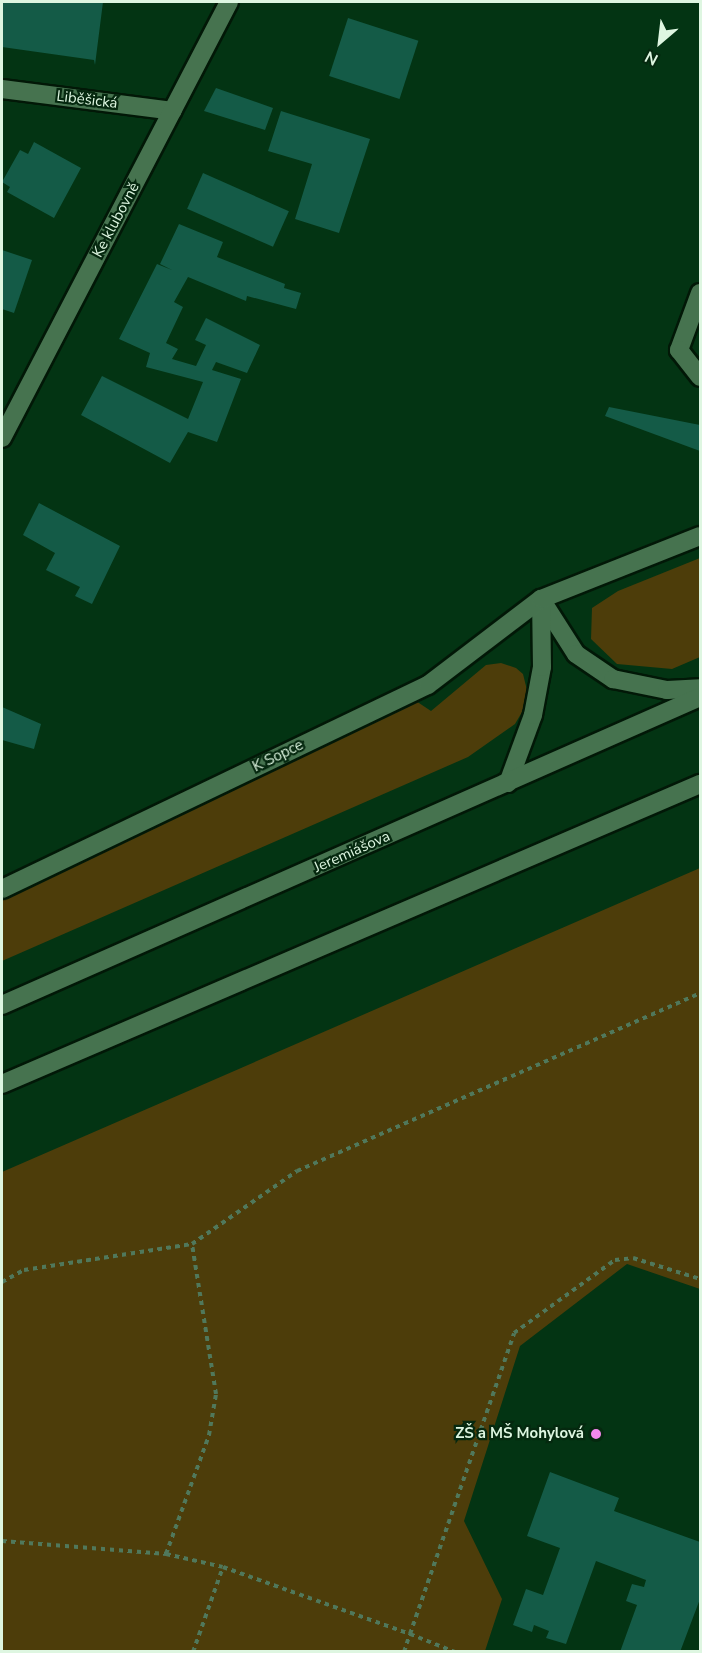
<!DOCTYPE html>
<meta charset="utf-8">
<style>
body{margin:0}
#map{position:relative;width:702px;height:1653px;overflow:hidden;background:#033413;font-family:"Nunito Sans",sans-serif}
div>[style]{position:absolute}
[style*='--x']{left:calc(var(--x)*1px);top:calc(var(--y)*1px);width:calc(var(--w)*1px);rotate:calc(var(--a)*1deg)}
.green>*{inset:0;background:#4d3d0a}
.building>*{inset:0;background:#145b47;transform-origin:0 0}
.path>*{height:4px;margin-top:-2px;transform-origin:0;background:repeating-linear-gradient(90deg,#50785b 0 4.5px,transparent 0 9px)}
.roads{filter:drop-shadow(2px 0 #021807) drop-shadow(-2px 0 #021807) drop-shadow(0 2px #021807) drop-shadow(0 -2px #021807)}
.lane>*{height:18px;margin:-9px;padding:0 9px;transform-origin:9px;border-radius:9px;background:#46734f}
.street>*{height:18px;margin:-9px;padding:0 9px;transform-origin:9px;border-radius:9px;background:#46734f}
.secondary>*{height:18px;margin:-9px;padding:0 9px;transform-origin:9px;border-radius:9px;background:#46734f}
.dots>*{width:16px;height:16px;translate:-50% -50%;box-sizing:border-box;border:3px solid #05280f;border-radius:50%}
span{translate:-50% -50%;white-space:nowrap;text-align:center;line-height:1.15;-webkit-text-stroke:4.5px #05280f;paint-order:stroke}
.street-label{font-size:15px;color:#def6e1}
.poi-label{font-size:15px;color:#def6e1;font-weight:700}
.right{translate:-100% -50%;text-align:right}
.frame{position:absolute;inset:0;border:3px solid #def6e1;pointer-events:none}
.north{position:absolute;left:630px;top:12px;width:60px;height:60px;-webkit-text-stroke:4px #05280f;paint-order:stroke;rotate:208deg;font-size:16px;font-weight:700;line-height:24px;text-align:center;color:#def6e1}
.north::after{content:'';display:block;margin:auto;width:21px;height:27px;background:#def6e1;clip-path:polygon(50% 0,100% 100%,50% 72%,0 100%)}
</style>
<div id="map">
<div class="green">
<div style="clip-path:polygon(700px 558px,700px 657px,672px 669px,617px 664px,591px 639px,592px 608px,618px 591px)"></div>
<div style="clip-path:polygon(501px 663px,516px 668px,523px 674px,527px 690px,525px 707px,515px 724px,468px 757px,2px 961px,2px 896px,416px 701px,431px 711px,486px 665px)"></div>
<div style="clip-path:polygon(700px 868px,700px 1289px,627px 1264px,520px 1346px,464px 1521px,502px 1599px,485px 1651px,2px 1651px,2px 1172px)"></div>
</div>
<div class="building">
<div style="clip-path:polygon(2px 2px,103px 2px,95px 65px,94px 60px,2px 47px)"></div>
<div style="left:348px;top:18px;width:74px;height:61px;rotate:18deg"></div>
<div style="clip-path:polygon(216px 88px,273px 108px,265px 130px,204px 111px)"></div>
<div style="clip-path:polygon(281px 111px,370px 139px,339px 233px,295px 219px,312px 164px,268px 151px)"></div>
<div style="clip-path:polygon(34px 142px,81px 168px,54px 218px,7px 192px,10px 187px,2px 182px,20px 150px,28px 154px)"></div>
<div style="left:203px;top:173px;width:94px;height:39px;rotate:24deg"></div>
<div style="clip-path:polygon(179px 224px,223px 242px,217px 257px,285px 284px,284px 288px,301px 293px,296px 309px,247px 296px,246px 301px,188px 277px,174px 302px,183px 307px,166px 343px,178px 349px,172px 359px,196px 366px,206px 345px,195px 340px,206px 318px,260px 345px,247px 373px,216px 362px,212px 370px,241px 379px,217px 442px,188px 432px,170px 463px,81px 415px,102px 376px,188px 419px,203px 382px,146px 367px,150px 353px,119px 339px,157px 264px,172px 270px,160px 264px)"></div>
<div style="clip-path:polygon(2px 250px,32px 260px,14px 313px,2px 309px)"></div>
<div style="clip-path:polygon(609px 407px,700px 425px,700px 451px,605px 416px)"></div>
<div style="clip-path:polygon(39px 503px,120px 546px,92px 604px,75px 596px,80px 587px,46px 570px,55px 553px,23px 535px)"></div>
<div style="clip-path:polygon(2px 707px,41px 724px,34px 749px,2px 740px)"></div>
<div style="clip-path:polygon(550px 1472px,619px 1498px,614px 1511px,700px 1542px,700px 1599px,680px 1652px,620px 1652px,637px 1605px,626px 1601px,632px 1584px,644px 1587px,646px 1580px,596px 1561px,566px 1644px,546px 1638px,549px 1631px,534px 1625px,532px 1632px,513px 1625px,526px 1589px,543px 1595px,560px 1548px,527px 1536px)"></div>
</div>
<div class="path">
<div style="--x:2;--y:1282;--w:25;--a:-29"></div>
<div style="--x:24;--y:1270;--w:170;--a:-8.8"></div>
<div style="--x:192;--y:1244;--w:128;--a:-34.8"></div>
<div style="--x:297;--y:1171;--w:441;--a:-23.8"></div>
<div style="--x:2;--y:1541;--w:165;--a:4.5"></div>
<div style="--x:166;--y:1554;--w:58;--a:12.8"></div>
<div style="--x:223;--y:1567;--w:199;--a:19.7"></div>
<div style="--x:410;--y:1634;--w:318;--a:-70.9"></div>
<div style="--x:514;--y:1333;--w:125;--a:-35.9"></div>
<div style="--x:615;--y:1260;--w:18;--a:-6"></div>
<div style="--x:633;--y:1258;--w:70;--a:17.4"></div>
<div style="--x:166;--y:1554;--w:127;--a:-70.1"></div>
<div style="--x:209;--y:1435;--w:42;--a:-80.3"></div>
<div style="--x:216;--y:1394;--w:152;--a:-99.1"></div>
<div style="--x:193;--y:1652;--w:90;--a:-70.6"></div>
<div style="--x:404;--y:1652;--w:19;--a:-72"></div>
<div style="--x:410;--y:1634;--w:48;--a:21.8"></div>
</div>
<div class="roads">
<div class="lane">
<div style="--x:700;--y:293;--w:61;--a:110.2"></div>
<div style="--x:679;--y:350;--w:34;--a:52"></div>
<div style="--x:541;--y:599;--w:65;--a:57.5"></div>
<div style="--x:576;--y:654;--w:45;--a:34"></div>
<div style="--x:613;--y:679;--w:55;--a:11.5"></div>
<div style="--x:667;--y:690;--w:33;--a:-3"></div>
<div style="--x:508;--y:783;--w:72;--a:-69.8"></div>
<div style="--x:533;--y:715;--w:49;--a:-79.4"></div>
<div style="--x:542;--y:667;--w:68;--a:-90.8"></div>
<div style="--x:2;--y:889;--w:472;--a:-25.6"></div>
<div style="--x:428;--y:685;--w:142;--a:-37.3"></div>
<div style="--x:541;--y:599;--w:171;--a:-21.6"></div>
</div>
<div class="street">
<div style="--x:2;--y:89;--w:172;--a:7.3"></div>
<div style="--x:2;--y:438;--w:492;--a:-62.5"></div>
</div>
<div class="secondary">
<div style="--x:2;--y:1005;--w:763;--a:-23.81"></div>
<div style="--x:2;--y:1084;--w:760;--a:-23.26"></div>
</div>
</div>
<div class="dots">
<div style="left:596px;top:1434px;background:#f589ef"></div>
</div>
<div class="street-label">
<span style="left:87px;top:100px;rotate:7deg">Liběšická</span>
<span style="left:116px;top:220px;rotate:-62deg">Ke klubovně</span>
<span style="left:278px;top:756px;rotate:-26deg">K Sopce</span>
<span style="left:352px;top:852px;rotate:-24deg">Jeremiášova</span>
</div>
<div class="poi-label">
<span class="right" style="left:584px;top:1434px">ZŠ a MŠ Mohylová</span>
</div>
<div class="frame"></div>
<div class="north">N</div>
</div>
